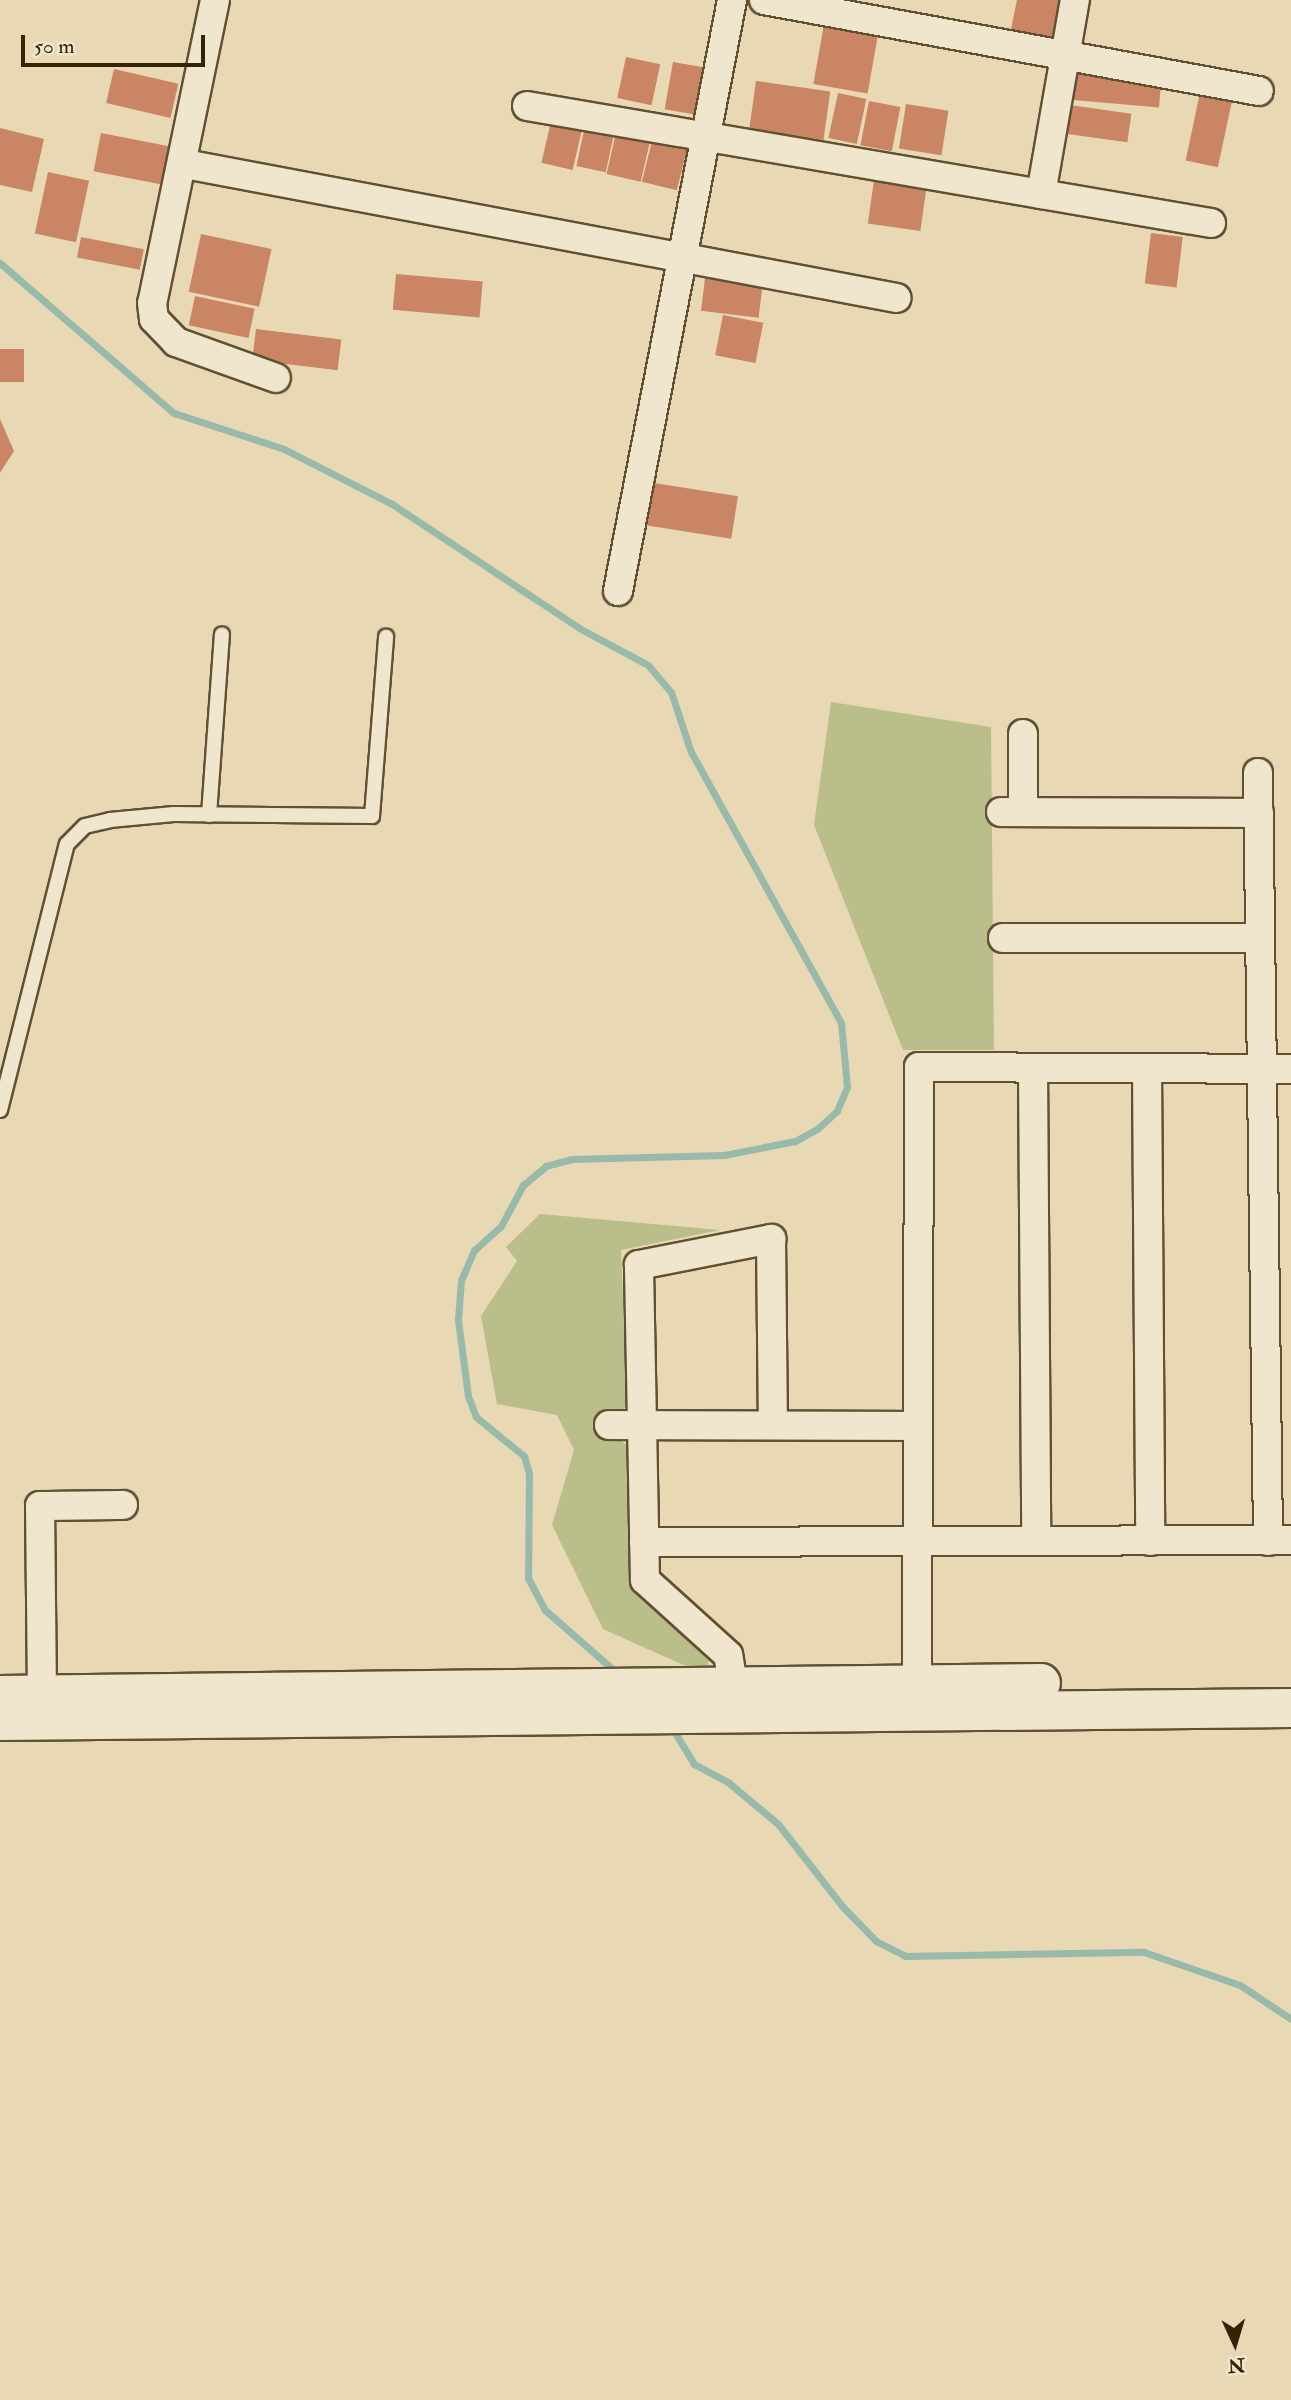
<!DOCTYPE html>
<style>
body{margin:0}
#map{position:relative;width:1291px;height:2400px;overflow:hidden;background:#e8d8b3;font-family:"IM FELL Double Pica",serif}
div>[style]{position:absolute}
[style*='--x']{left:calc(var(--x)*1px);top:calc(var(--y)*1px);width:calc(var(--w)*1px);rotate:calc(var(--a)*1deg)}
.green>*{inset:0;background:#babe8a}
.stream>*{height:7px;margin:-3.5px;padding:0 3.5px;transform-origin:3.5px;border-radius:3.5px;background:#97baab}
.building>*{inset:0;background:#ca8565;transform-origin:0 0}
.roads{filter:drop-shadow(2px 0 #615032) drop-shadow(-2px 0 #615032) drop-shadow(0 2px #615032) drop-shadow(0 -2px #615032)}
.lane>*{height:14px;margin:-7px;padding:0 7px;transform-origin:7px;border-radius:7px;background:#f0e6ce}
.street>*{height:28px;margin:-14px;padding:0 14px;transform-origin:14px;border-radius:14px;background:#f0e6ce}
.secondary>*{height:38px;margin:-19px;padding:0 19px;transform-origin:19px;border-radius:19px;background:#f0e6ce}
span{translate:-50% -50%;white-space:nowrap;text-align:center;line-height:1.15;-webkit-text-stroke:7px #f0e6ce;paint-order:stroke}
.north{position:absolute;left:1200px;top:2309px;width:70px;height:70px;-webkit-text-stroke:5px #f0e6ce;paint-order:stroke;rotate:176deg;font-size:19px;font-weight:700;line-height:28px;text-align:center;color:#342307}
.north::after{content:'';display:block;margin:auto;width:24px;height:32px;background:#342307;clip-path:polygon(50% 0,100% 100%,50% 72%,0 100%)}
.scale{position:absolute;left:21px;top:35px;width:184px;height:32px;box-sizing:border-box;border:4px solid #342307;border-top:0;padding-left:9px;font-size:21px;line-height:24px;white-space:nowrap;color:#342307;-webkit-text-stroke:5px #f0e6ce;paint-order:stroke}
</style>
<div id="map">
<div class="green">
<div style="clip-path:polygon(831px 702px,991px 727px,994px 1050px,903px 1050px,814px 825px)"></div>
<div style="clip-path:polygon(540px 1214px,720px 1230px,621px 1250px,627px 1400px,624px 1409px,609px 1412px,619px 1439px,628px 1446px,635px 1588px,709px 1661px,706px 1668px,690px 1668px,603px 1629px,552px 1525px,574px 1450px,557px 1415px,497px 1404px,481px 1316px,517px 1261px,506px 1247px)"></div>
</div>
<div class="stream">
<div style="--x:0;--y:263;--w:230;--a:40.8"></div>
<div style="--x:174;--y:413;--w:116;--a:18.1"></div>
<div style="--x:284;--y:449;--w:121;--a:27"></div>
<div style="--x:392;--y:504;--w:224;--a:33.5"></div>
<div style="--x:579;--y:628;--w:78;--a:28.2"></div>
<div style="--x:648;--y:665;--w:35;--a:50"></div>
<div style="--x:671;--y:692;--w:63;--a:71.6"></div>
<div style="--x:691;--y:752;--w:310;--a:61"></div>
<div style="--x:841;--y:1023;--w:64;--a:84.6"></div>
<div style="--x:847;--y:1087;--w:26;--a:113"></div>
<div style="--x:837;--y:1111;--w:27;--a:138"></div>
<div style="--x:817;--y:1129;--w:25;--a:151"></div>
<div style="--x:795;--y:1141;--w:72;--a:168.8"></div>
<div style="--x:724;--y:1155;--w:152;--a:178.5"></div>
<div style="--x:572;--y:1159;--w:27;--a:165"></div>
<div style="--x:546;--y:1166;--w:30;--a:140"></div>
<div style="--x:523;--y:1185;--w:47;--a:118.2"></div>
<div style="--x:501;--y:1226;--w:36;--a:138"></div>
<div style="--x:474;--y:1250;--w:33;--a:113"></div>
<div style="--x:461;--y:1280;--w:40;--a:94.3"></div>
<div style="--x:458;--y:1320;--w:77;--a:82.5"></div>
<div style="--x:468;--y:1396;--w:22;--a:69"></div>
<div style="--x:476;--y:1417;--w:62;--a:39.1"></div>
<div style="--x:524;--y:1456;--w:18;--a:74"></div>
<div style="--x:529;--y:1473;--w:105;--a:90.5"></div>
<div style="--x:528;--y:1578;--w:36;--a:62"></div>
<div style="--x:545;--y:1610;--w:97;--a:41.2"></div>
<div style="--x:671;--y:1726;--w:44;--a:58.8"></div>
<div style="--x:694;--y:1764;--w:40;--a:28"></div>
<div style="--x:729;--y:1783;--w:64;--a:39.9"></div>
<div style="--x:778;--y:1824;--w:104;--a:52"></div>
<div style="--x:842;--y:1906;--w:49;--a:45.8"></div>
<div style="--x:876;--y:1941;--w:33;--a:27"></div>
<div style="--x:905;--y:1956;--w:239;--a:-1"></div>
<div style="--x:1144;--y:1952;--w:102;--a:19"></div>
<div style="--x:1240;--y:1985;--w:61;--a:33.7"></div>
</div>
<div class="building">
<div style="clip-path:polygon(1017px 0,1070px 0,1062px 40px,1011px 29px)"></div>
<div style="left:824px;top:24px;width:55px;height:61px;rotate:10deg"></div>
<div style="left:626px;top:57px;width:35px;height:42px;rotate:12deg"></div>
<div style="left:673px;top:62px;width:35px;height:48px;rotate:10deg"></div>
<div style="left:114px;top:69px;width:66px;height:35px;rotate:13deg"></div>
<div style="left:1076px;top:69px;width:86px;height:31px;rotate:5deg"></div>
<div style="left:756px;top:81px;width:75px;height:49px;rotate:8deg"></div>
<div style="left:1201px;top:88px;width:33px;height:74px;rotate:12deg"></div>
<div style="left:838px;top:93px;width:29px;height:46px;rotate:12deg"></div>
<div style="left:869px;top:101px;width:32px;height:45px;rotate:11deg"></div>
<div style="left:906px;top:104px;width:43px;height:45px;rotate:9deg"></div>
<div style="left:1070px;top:105px;width:62px;height:29px;rotate:8deg"></div>
<div style="left:552px;top:117px;width:32px;height:47px;rotate:13deg"></div>
<div style="left:586px;top:121px;width:30px;height:46px;rotate:12deg"></div>
<div style="clip-path:polygon(0 128px,44px 139px,32px 192px,0 185px)"></div>
<div style="left:101px;top:133px;width:72px;height:39px;rotate:11deg"></div>
<div style="left:616px;top:133px;width:35px;height:42px;rotate:13deg"></div>
<div style="left:653px;top:137px;width:36px;height:46px;rotate:14deg"></div>
<div style="left:48px;top:172px;width:42px;height:63px;rotate:12deg"></div>
<div style="left:874px;top:180px;width:53px;height:44px;rotate:8deg"></div>
<div style="left:1151px;top:233px;width:32px;height:51px;rotate:7deg"></div>
<div style="left:201px;top:234px;width:72px;height:59px;rotate:12deg"></div>
<div style="left:81px;top:237px;width:64px;height:21px;rotate:11deg"></div>
<div style="left:706px;top:270px;width:58px;height:41px;rotate:7deg"></div>
<div style="left:396px;top:274px;width:87px;height:36px;rotate:5deg"></div>
<div style="left:195px;top:296px;width:61px;height:30px;rotate:12deg"></div>
<div style="left:723px;top:315px;width:41px;height:41px;rotate:11deg"></div>
<div style="left:256px;top:329px;width:86px;height:31px;rotate:7deg"></div>
<div style="left:0;top:349px;width:24px;height:33px"></div>
<div style="clip-path:polygon(0 419px,14px 451px,0 473px)"></div>
<div style="left:654px;top:483px;width:85px;height:43px;rotate:9deg"></div>
</div>
<div class="roads">
<div class="lane">
<div style="--x:209;--y:815;--w:181;--a:-85.9"></div>
<div style="--x:0;--y:1110;--w:274;--a:-75.9"></div>
<div style="--x:67;--y:844;--w:25;--a:-45"></div>
<div style="--x:85;--y:826;--w:26;--a:-13"></div>
<div style="--x:110;--y:820;--w:64;--a:-5.4"></div>
<div style="--x:174;--y:814;--w:198;--a:0.6"></div>
<div style="--x:372;--y:816;--w:180;--a:-85.5"></div>
</div>
<div class="street">
<div style="--x:215;--y:0;--w:309;--a:101.7"></div>
<div style="--x:152;--y:303;--w:16;--a:83"></div>
<div style="--x:154;--y:319;--w:32;--a:46"></div>
<div style="--x:176;--y:342;--w:106;--a:19.8"></div>
<div style="--x:764;--y:0;--w:503;--a:10.42"></div>
<div style="--x:527;--y:106;--w:694;--a:9.71"></div>
<div style="--x:185;--y:164;--w:724;--a:10.66"></div>
<div style="--x:1041;--y:194;--w:197;--a:-80.1"></div>
<div style="--x:618;--y:591;--w:602;--a:-79.08"></div>
<div style="--x:1258;--y:773;--w:768;--a:89.25"></div>
<div style="--x:1001;--y:812;--w:258;--a:0.2"></div>
<div style="--x:1023;--y:812;--w:78;--a:-90"></div>
<div style="--x:1003;--y:938;--w:257;--a:0"></div>
<div style="--x:1033;--y:1068;--w:473;--a:89.6"></div>
<div style="--x:1147;--y:1068;--w:473;--a:89.6"></div>
<div style="--x:609;--y:1425;--w:308;--a:0.2"></div>
<div style="--x:644;--y:1542;--w:647;--a:-0.18"></div>
<div style="--x:917;--y:1684;--w:617;--a:-89.81"></div>
<div style="--x:919;--y:1067;--w:372;--a:0.3"></div>
<div style="--x:733;--y:1685;--w:30;--a:-99"></div>
<div style="--x:728;--y:1655;--w:112;--a:-137.9"></div>
<div style="--x:645;--y:1580;--w:315;--a:-91.1"></div>
<div style="--x:639;--y:1265;--w:135;--a:-11.1"></div>
<div style="--x:771;--y:1239;--w:186;--a:89.4"></div>
<div style="--x:42;--y:1694;--w:188;--a:-90.6"></div>
<div style="--x:40;--y:1506;--w:83;--a:-0.7"></div>
</div>
<div class="secondary">
<div style="--x:0;--y:1695;--w:1041;--a:-0.66"></div>
<div style="--x:0;--y:1721;--w:1291;--a:-0.58"></div>
</div>
</div>
<div class="north">N</div>
<div class="scale">50 m</div>
</div>
